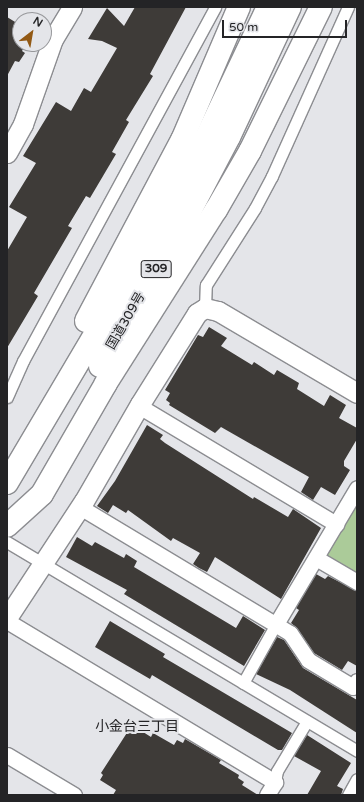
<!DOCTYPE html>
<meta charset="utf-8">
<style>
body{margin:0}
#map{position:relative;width:364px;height:802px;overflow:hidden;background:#e4e5e9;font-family:"Varela Round","Noto Sans JP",sans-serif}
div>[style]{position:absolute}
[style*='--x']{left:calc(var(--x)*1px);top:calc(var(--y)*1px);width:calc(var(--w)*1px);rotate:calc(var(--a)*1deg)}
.green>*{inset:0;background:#abcb99}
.building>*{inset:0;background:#3e3b38}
.roads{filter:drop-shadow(1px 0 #8c8d91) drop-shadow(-1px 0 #8c8d91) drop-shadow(0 1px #8c8d91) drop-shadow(0 -1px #8c8d91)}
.pedestrian>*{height:11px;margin:-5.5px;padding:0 5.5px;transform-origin:5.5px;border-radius:5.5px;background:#fff}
.minor>*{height:15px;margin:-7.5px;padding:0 7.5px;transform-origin:7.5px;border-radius:7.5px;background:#fff}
.tertiary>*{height:19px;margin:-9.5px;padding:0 9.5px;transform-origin:9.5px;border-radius:9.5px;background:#fff}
.trunk>*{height:22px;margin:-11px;padding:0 11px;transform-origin:11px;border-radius:11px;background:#fff}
span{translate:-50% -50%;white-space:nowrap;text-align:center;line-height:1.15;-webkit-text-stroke:4px #e4e5e9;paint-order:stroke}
.shield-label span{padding:1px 3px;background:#e4e5e9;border:1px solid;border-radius:3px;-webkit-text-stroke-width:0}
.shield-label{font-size:12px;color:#242426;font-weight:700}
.street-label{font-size:13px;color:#242426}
.neighbourhood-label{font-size:14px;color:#242426}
.frame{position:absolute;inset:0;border:8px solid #242426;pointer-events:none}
.north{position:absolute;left:12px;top:12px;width:40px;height:40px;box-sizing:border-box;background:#e4e5e9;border:1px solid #97989b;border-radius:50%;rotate:31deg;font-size:11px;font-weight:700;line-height:16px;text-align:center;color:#242426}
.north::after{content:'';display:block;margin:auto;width:14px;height:18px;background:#925914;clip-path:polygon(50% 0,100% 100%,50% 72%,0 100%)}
.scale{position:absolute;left:222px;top:20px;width:125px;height:18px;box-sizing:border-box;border:2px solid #242426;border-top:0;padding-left:5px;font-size:12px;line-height:14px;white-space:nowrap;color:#242426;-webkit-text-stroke:3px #e4e5e9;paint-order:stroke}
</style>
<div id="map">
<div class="green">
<div style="clip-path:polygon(357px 502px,357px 574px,325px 556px)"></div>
</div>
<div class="building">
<div style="clip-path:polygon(135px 7px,186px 7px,150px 74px,153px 76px,126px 120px,129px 122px,112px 152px,116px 154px,90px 198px,86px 196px,68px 226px,72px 228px,34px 293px,38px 296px,7px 348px,7px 251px,27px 217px,9px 207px,36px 163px,23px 156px,56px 102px,71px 111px,84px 88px,91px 92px,117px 48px,102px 41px,88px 39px,107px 8px,124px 26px)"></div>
<div style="clip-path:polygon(7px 17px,20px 25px,20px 44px,26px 44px,22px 51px,25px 53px,19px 62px,15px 61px,7px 76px)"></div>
<div style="clip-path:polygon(209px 327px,227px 338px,221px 346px,252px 365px,254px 362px,274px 375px,277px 370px,299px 383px,297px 389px,324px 406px,330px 395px,346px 405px,339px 418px,357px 428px,357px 439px,344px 461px,344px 466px,350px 470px,335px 495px,321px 487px,313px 500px,301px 492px,309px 477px,221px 427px,215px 433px,169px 405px,170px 403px,166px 400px,170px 393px,165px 390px,198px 335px,203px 337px)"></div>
<div style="clip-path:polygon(147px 425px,163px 435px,160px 439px,165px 443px,253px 499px,254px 497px,288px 517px,293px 509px,321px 528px,281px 599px,215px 557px,207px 572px,199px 568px,193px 564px,200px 553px,173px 538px,171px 541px,128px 510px,126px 513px,113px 505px,108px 513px,97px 506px,115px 481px)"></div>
<div style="clip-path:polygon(77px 537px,92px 546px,95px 542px,124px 558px,126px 554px,137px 561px,134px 567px,236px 628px,243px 616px,265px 630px,244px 666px,124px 594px,127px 590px,66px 557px)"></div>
<div style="clip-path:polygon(316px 574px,325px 579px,328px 576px,357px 591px,357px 666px,348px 661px,342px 670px,314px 653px,297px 628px,291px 623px,299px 610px,296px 608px)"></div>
<div style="clip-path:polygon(110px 621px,165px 654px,163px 657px,292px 733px,282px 750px,278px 750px,152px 675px,150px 679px,95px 647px)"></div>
<div style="clip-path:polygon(277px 637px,284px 640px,303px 668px,357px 700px,357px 733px,290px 690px,256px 674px)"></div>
<div style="clip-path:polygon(132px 725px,151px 737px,153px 733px,174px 745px,177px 740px,183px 743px,185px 739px,221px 760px,219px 763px,239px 775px,238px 778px,244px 782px,242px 785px,258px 795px,113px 795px,116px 790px,100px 780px,103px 775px,101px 773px)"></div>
<div style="clip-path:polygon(307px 735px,351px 763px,337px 786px,343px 789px,341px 795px,307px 795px,321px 771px,294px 756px)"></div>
</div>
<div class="roads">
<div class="pedestrian">
<div style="--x:205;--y:308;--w:23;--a:-88"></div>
<div style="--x:206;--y:285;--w:91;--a:-57.5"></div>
<div style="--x:255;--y:208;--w:36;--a:-62"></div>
<div style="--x:272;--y:176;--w:185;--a:-65.8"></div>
<div style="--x:7;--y:397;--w:39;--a:-66"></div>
<div style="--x:23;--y:361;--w:403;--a:-61.5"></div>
<div style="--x:7;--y:542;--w:408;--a:30.8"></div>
<div style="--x:243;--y:683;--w:68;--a:-60.8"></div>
<div style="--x:275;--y:782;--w:11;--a:-80"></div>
<div style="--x:277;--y:771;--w:58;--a:-59"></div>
<div style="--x:348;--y:795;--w:18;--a:-61"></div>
</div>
<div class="minor">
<div style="--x:139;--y:406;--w:230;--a:30.9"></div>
<div style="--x:80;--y:507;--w:245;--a:31"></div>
<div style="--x:290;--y:633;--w:32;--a:56"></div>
<div style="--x:308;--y:660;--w:52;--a:31"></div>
<div style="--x:353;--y:687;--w:7;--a:-56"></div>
<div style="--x:316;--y:558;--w:48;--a:30.3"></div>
<div style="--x:7;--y:621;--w:313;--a:31"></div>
<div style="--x:275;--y:782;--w:15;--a:122"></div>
<div style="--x:276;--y:624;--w:158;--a:-59.2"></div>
<div style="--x:7;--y:755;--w:78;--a:30.8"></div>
</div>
<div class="tertiary">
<div style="--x:7;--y:153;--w:33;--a:-61"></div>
<div style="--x:23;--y:124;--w:90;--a:-70.6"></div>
<div style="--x:53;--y:39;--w:37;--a:-59"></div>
<div style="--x:7;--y:618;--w:140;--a:-56.7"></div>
<div style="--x:84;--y:501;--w:112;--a:-60"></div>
<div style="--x:140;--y:404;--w:107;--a:-57.9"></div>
<div style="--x:197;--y:313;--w:9;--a:-32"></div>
<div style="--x:205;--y:308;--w:13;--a:13"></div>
<div style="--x:218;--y:311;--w:161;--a:30.5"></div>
</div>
<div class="trunk">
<div style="--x:86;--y:321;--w:205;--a:-62.1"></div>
<div style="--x:182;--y:140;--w:145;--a:-66.8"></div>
<div style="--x:100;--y:366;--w:170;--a:-59.7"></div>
<div style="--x:186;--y:219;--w:93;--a:-62.3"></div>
<div style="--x:229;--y:137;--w:144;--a:-64.9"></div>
<div style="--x:7;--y:483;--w:277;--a:-59.4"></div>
<div style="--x:148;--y:245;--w:113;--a:-61.4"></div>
<div style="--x:202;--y:146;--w:154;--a:-64.6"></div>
<div style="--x:7;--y:526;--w:47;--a:-42.4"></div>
<div style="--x:42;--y:494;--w:128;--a:-60"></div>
<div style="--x:106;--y:383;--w:205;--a:-57.6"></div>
<div style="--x:216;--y:210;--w:68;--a:-60"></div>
<div style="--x:250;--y:151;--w:161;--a:-63.8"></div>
</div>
</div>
<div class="shield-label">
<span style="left:156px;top:269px">309</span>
</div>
<div class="street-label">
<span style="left:126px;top:321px;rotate:-60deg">国道309号</span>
</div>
<div class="neighbourhood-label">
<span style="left:137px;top:727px">小金台三丁目</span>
</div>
<div class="frame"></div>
<div class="north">N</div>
<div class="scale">50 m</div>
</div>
